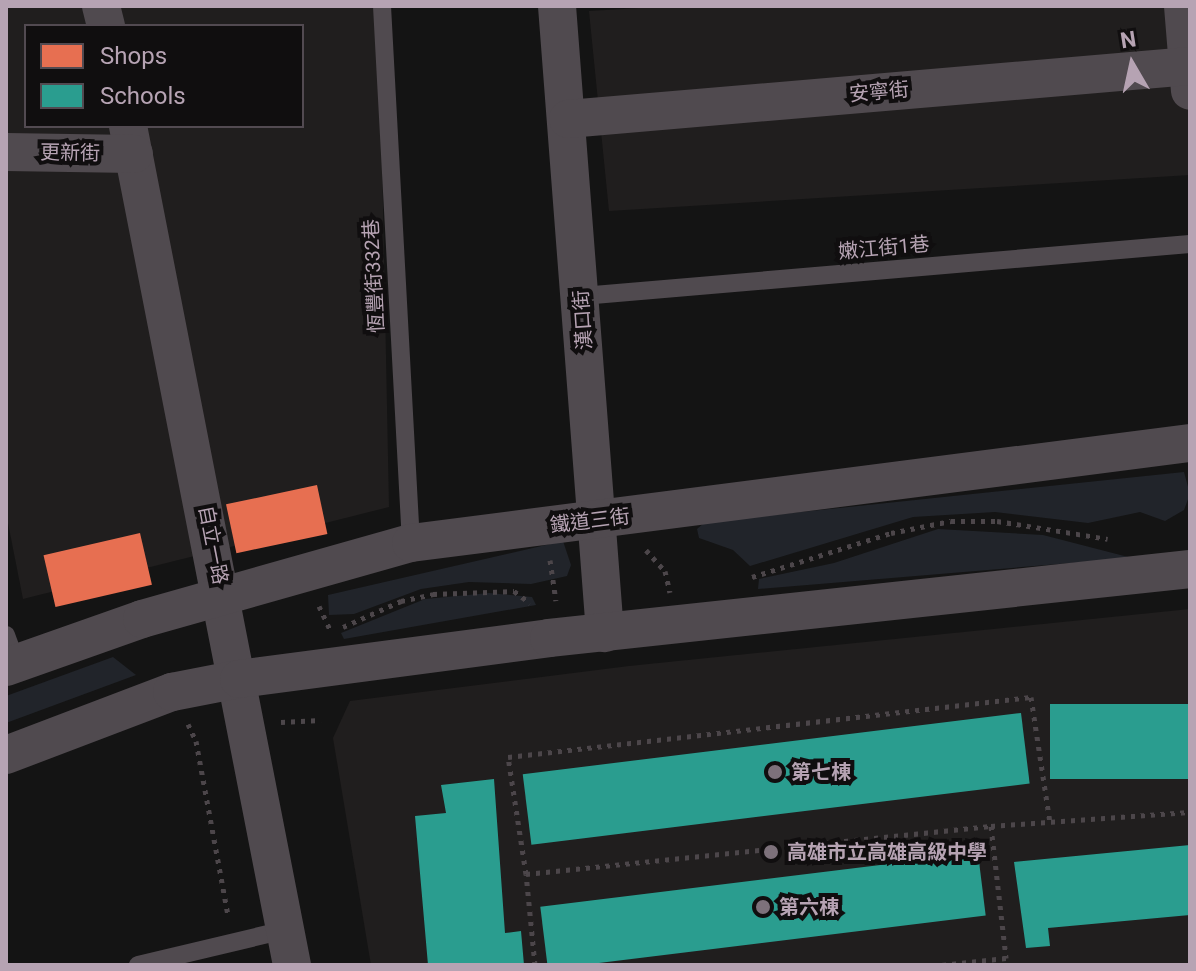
<!DOCTYPE html>
<meta charset="utf-8">
<style>
body{margin:0}
#map{position:relative;width:1196px;height:971px;overflow:hidden;background:#141414;font-family:Roboto,"Noto Sans TC",sans-serif}
div>[style]{position:absolute}
[style*='--x']{left:calc(var(--x)*1px);top:calc(var(--y)*1px);width:calc(var(--w)*1px);rotate:calc(var(--a)*1deg)}
.built>*{inset:0;background:#201e1e}
.green>*{inset:0;background:#21242a}
.shops>*{inset:0;background:#e76f51;transform-origin:0 0}
.schools>*{inset:0;background:#2a9d8f;transform-origin:0 0}
.path>*{height:5px;margin-top:-2.5px;transform-origin:0;background:repeating-linear-gradient(90deg,#4c464a 0 4px,transparent 0 10px)}
.lane>*{height:18px;margin:-9px;padding:0 9px;transform-origin:9px;border-radius:9px;background:#504a4f}
.street>*{height:38px;margin:-19px;padding:0 19px;transform-origin:19px;border-radius:19px;background:#504a4f}
.dots>*{width:22px;height:22px;translate:-50% -50%;box-sizing:border-box;border:4px solid #100e0f;border-radius:50%}
span{translate:-50% -50%;white-space:nowrap;text-align:center;line-height:1.15;-webkit-text-stroke:8px #100e0f;paint-order:stroke}
.street-label{font-size:20px;color:#b6a3b3}
.poi-label{font-size:20px;color:#b6a3b3;font-weight:700}
.left{translate:0 -50%;text-align:left}
.frame{position:absolute;inset:0;border:8px solid #b6a3b3;pointer-events:none}
.legend{position:absolute;left:24px;top:24px;width:280px;height:104px;box-sizing:border-box;background:#100e0f;border:2px solid #524a51;margin:0;padding:10px 14px;list-style:none;font-size:24px;color:#b6a3b3}
.legend li{display:flex;align-items:center;gap:16px;height:40px}
.legend b{width:40px;border:2px solid #524a51}
.north{position:absolute;left:1092px;top:24px;width:80px;height:80px;-webkit-text-stroke:6px #100e0f;paint-order:stroke;rotate:351deg;font-size:22px;font-weight:700;line-height:32px;text-align:center;color:#b6a3b3}
.north::after{content:'';display:block;margin:auto;width:28px;height:36px;background:#b6a3b3;clip-path:polygon(50% 0,100% 100%,50% 72%,0 100%)}
</style>
<div id="map">
<div class="built">
<div style="clip-path:polygon(evenodd,6px 6px,379px 6px,389px 507px,23px 599px,6px 513px,6px 6px,26px 26px,302px 26px,302px 126px,26px 126px,26px 26px)"></div>
<div style="clip-path:polygon(673px 6px,1190px 6px,1190px 175px,609px 211px,589px 11px)"></div>
<div style="clip-path:polygon(1190px 609px,1190px 965px,371px 965px,333px 738px,350px 701px,629px 666px)"></div>
</div>
<div class="green">
<div style="clip-path:polygon(1184px 472px,1190px 494px,1184px 510px,1165px 521px,1140px 512px,1088px 523px,995px 512px,913px 517px,750px 566px,733px 550px,699px 538px,697px 529px,705px 522px)"></div>
<div style="clip-path:polygon(938px 529px,1043px 535px,1132px 558px,758px 589px,759px 579px,834px 563px)"></div>
<div style="clip-path:polygon(563px 541px,571px 565px,567px 576px,531px 584px,469px 582px,421px 589px,354px 614px,329px 615px,328px 595px)"></div>
<div style="clip-path:polygon(489px 593px,532px 597px,536px 605px,344px 639px,341px 633px,425px 599px)"></div>
<div style="clip-path:polygon(113px 657px,136px 675px,6px 723px,6px 696px)"></div>
</div>
<div class="shops">
<div style="left:317px;top:485px;width:50px;height:93px;rotate:78deg"></div>
<div style="left:140px;top:533px;width:53px;height:99px;rotate:77deg"></div>
</div>
<div class="schools">
<div style="left:1190px;top:704px;width:75px;height:140px;rotate:90deg"></div>
<div style="left:1021px;top:713px;width:71px;height:502px;rotate:83deg"></div>
<div style="clip-path:polygon(494px 779px,505px 933px,521px 931px,524px 965px,428px 965px,415px 816px,446px 813px,441px 785px)"></div>
<div style="clip-path:polygon(1190px 845px,1190px 915px,1048px 928px,1050px 946px,1026px 948px,1014px 862px)"></div>
<div style="left:978px;top:853px;width:63px;height:441px;rotate:83deg"></div>
</div>
<div class="path">
<div style="--x:646;--y:550;--w:28;--a:48"></div>
<div style="--x:665;--y:571;--w:22;--a:77"></div>
<div style="--x:550;--y:560;--w:41;--a:81.7"></div>
<div style="--x:752;--y:577;--w:146;--a:-17.6"></div>
<div style="--x:891;--y:533;--w:61;--a:-11.3"></div>
<div style="--x:951;--y:521;--w:46;--a:0"></div>
<div style="--x:997;--y:521;--w:112;--a:9.2"></div>
<div style="--x:319;--y:606;--w:26;--a:65"></div>
<div style="--x:343;--y:627;--w:64;--a:-24.1"></div>
<div style="--x:401;--y:601;--w:33;--a:-12"></div>
<div style="--x:433;--y:594;--w:81;--a:-2.1"></div>
<div style="--x:514;--y:591;--w:20;--a:37"></div>
<div style="--x:281;--y:722;--w:40;--a:-2.9"></div>
<div style="--x:188;--y:724;--w:19;--a:65"></div>
<div style="--x:196;--y:741;--w:178;--a:79.6"></div>
<div style="--x:991;--y:826;--w:199;--a:-4"></div>
<div style="--x:526;--y:874;--w:118;--a:-98.7"></div>
<div style="--x:508;--y:757;--w:526;--a:-6.54"></div>
<div style="--x:1031;--y:697;--w:126;--a:81.4"></div>
<div style="--x:535;--y:965;--w:91;--a:-95.6"></div>
<div style="--x:526;--y:874;--w:467;--a:-5.9"></div>
<div style="--x:991;--y:826;--w:133;--a:83.5"></div>
<div style="--x:1006;--y:958;--w:65;--a:173.9"></div>
</div>
<div class="lane">
<div style="--x:382;--y:6;--w:538;--a:86.91"></div>
<div style="--x:582;--y:296;--w:610;--a:-4.89"></div>
<div style="--x:6;--y:635;--w:30;--a:70"></div>
<div style="--x:138;--y:965;--w:151;--a:-13.4"></div>
</div>
<div class="street">
<div style="--x:101;--y:6;--w:21;--a:76"></div>
<div style="--x:557;--y:6;--w:629;--a:85.62"></div>
<div style="--x:1183;--y:6;--w:85;--a:85.3"></div>
<div style="--x:568;--y:119;--w:624;--a:-4.87"></div>
<div style="--x:128;--y:126;--w:855;--a:78.94"></div>
<div style="--x:6;--y:152;--w:128;--a:0.9"></div>
<div style="--x:6;--y:667;--w:144;--a:-19.4"></div>
<div style="--x:142;--y:619;--w:280;--a:-15.8"></div>
<div style="--x:411;--y:543;--w:785;--a:-7.32"></div>
<div style="--x:6;--y:755;--w:178;--a:-20.8"></div>
<div style="--x:172;--y:692;--w:68;--a:-11"></div>
<div style="--x:239;--y:679;--w:313;--a:-7.5"></div>
<div style="--x:549;--y:638;--w:645;--a:-6.14"></div>
</div>
<div class="dots">
<div style="left:775px;top:772px;background:#7d717b"></div>
<div style="left:771px;top:852px;background:#7d717b"></div>
<div style="left:763px;top:907px;background:#7d717b"></div>
</div>
<div class="street-label">
<span style="left:879px;top:92px;rotate:-5deg">安寧街</span>
<span style="left:70px;top:153px;rotate:1deg">更新街</span>
<span style="left:884px;top:248px;rotate:-5deg">嫩江街1巷</span>
<span style="left:374px;top:276px;rotate:-93deg">恆豐街332巷</span>
<span style="left:583px;top:320px;rotate:-94deg">漢口街</span>
<span style="left:590px;top:521px;rotate:-7deg">鐵道三街</span>
<span style="left:213px;top:545px;rotate:79deg">自立一路</span>
</div>
<div class="poi-label">
<span class="left" style="left:791px;top:772px">第七棟</span>
<span class="left" style="left:787px;top:852px">高雄市立高雄高級中學</span>
<span class="left" style="left:779px;top:907px">第六棟</span>
</div>
<div class="frame"></div>
<ul class="legend">
<li><b style="height:22px;background:#e76f51"></b>Shops</li>
<li><b style="height:22px;background:#2a9d8f"></b>Schools</li>
</ul>
<div class="north">N</div>
</div>
